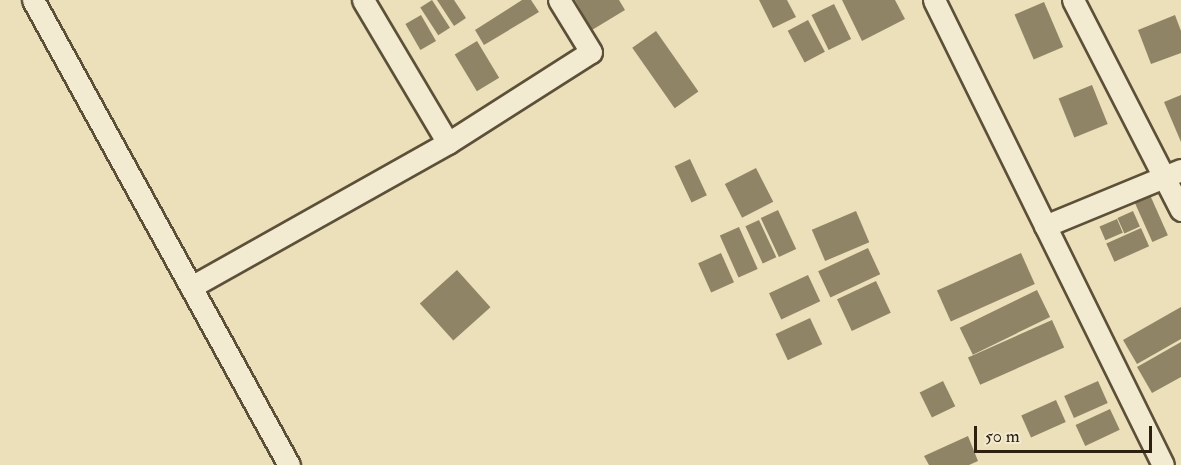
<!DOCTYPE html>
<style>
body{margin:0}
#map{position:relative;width:1181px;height:465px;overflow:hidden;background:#ebe0b9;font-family:"IM FELL Double Pica",serif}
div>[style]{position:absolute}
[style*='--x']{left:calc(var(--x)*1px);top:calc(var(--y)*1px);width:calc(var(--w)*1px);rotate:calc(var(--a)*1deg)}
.building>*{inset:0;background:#908467;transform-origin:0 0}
.roads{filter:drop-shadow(2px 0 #5d5039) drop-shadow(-2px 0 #5d5039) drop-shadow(0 2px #5d5039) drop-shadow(0 -2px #5d5039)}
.street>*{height:21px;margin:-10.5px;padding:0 10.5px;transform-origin:10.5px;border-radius:10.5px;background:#f2ebd2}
span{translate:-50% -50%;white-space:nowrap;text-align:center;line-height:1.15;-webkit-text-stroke:4.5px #f2ebd2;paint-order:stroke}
.scale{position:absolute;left:974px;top:426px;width:178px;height:27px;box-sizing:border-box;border:3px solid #2e200e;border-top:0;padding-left:8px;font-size:18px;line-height:21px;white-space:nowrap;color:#2e200e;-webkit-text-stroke:4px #f2ebd2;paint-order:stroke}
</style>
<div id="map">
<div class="building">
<div style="left:432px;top:0;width:33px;height:14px;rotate:57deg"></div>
<div style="clip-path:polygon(437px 0,454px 0,466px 18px,454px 26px)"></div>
<div style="clip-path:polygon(522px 0,531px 0,539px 12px,484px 45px,475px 30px)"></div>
<div style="clip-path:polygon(575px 0,619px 0,625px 10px,592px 30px)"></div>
<div style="clip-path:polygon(759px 0,787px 0,796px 17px,773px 28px)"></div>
<div style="clip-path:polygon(842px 0,895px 0,905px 19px,862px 41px)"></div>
<div style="left:1044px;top:2px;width:49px;height:32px;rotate:67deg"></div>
<div style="left:834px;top:4px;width:39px;height:25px;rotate:64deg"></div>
<div style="left:421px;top:15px;width:30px;height:18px;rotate:60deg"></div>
<div style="clip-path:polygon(1175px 15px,1181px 31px,1181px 53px,1151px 64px,1138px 30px)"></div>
<div style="left:808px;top:20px;width:36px;height:23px;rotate:62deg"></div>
<div style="left:656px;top:31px;width:74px;height:29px;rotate:55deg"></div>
<div style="left:477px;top:41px;width:43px;height:26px;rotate:59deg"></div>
<div style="left:1092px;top:85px;width:42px;height:36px;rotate:68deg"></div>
<div style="clip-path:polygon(1181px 95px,1181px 142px,1164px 102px)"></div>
<div style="left:690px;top:159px;width:40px;height:17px;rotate:65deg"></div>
<div style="left:756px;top:168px;width:38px;height:35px;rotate:63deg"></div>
<div style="left:1150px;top:195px;width:44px;height:17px;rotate:66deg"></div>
<div style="left:778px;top:210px;width:43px;height:19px;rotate:65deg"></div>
<div style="left:856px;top:211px;width:34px;height:48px;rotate:67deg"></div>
<div style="left:1133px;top:211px;width:17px;height:17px;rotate:66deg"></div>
<div style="left:1117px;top:219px;width:15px;height:19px;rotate:67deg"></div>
<div style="left:759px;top:220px;width:41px;height:15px;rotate:65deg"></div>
<div style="left:739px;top:227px;width:46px;height:21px;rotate:66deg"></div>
<div style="left:1141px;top:228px;width:20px;height:38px;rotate:66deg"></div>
<div style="left:868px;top:248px;width:29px;height:55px;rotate:65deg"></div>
<div style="left:721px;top:253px;width:32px;height:25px;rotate:66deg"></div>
<div style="left:1021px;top:253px;width:34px;height:92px;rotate:66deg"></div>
<div style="left:457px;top:270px;width:50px;height:50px;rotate:48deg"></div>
<div style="left:808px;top:275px;width:29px;height:43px;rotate:65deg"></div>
<div style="left:876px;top:281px;width:35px;height:43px;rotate:65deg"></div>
<div style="left:1037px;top:290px;width:30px;height:86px;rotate:64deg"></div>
<div style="clip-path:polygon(1181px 307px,1181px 339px,1137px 364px,1123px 340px)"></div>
<div style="left:810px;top:318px;width:29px;height:38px;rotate:65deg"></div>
<div style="left:1052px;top:320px;width:30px;height:92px;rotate:66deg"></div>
<div style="clip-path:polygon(1181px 342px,1181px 377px,1152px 393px,1137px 367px)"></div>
<div style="left:943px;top:381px;width:28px;height:26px;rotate:64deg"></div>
<div style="left:1098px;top:381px;width:24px;height:37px;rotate:66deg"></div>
<div style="left:1056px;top:400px;width:24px;height:38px;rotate:66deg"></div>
<div style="left:1110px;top:409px;width:23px;height:38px;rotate:65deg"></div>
<div style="clip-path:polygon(968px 436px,978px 461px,969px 465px,929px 465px,924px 456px)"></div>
</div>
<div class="roads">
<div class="street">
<div style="--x:33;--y:0;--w:531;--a:61.17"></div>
<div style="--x:363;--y:0;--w:166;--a:59.3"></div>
<div style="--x:934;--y:0;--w:518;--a:63.78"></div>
<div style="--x:1073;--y:0;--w:236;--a:62.8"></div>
<div style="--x:1045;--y:226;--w:147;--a:-22.4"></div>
<div style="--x:191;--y:287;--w:295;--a:-29.3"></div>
<div style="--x:448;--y:143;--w:169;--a:-32.5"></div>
<div style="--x:591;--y:52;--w:61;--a:-121.6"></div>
</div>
</div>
<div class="scale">50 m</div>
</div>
